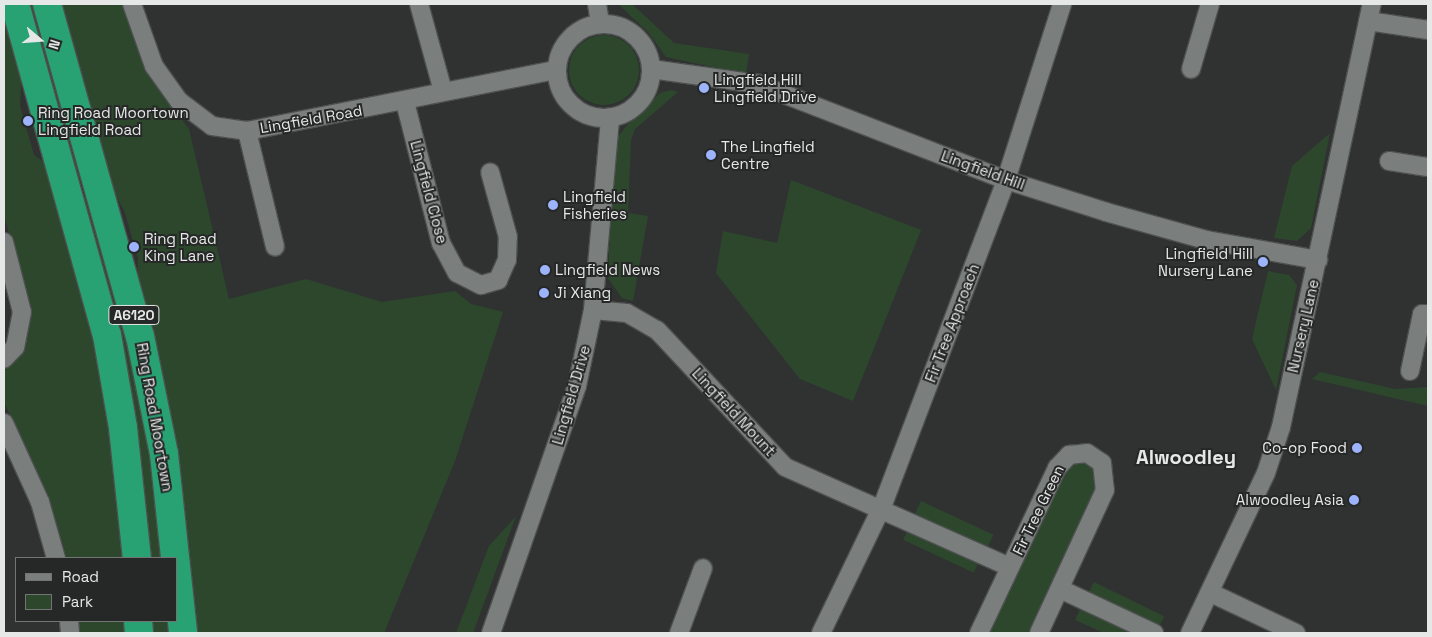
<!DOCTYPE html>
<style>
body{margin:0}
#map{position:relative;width:1432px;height:637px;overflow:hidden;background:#2f3231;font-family:"Space Grotesk",sans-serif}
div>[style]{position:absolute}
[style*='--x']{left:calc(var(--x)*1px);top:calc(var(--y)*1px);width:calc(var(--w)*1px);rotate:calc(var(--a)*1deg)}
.green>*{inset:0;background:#2d472d;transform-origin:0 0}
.round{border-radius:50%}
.roads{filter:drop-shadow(1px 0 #4d504f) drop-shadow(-1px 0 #4d504f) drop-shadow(0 1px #4d504f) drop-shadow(0 -1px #4d504f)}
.street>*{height:18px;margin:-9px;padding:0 9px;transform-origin:9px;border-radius:9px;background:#7a7e7d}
.street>.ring{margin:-9px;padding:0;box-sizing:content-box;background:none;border:18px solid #7a7e7d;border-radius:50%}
.highway>*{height:28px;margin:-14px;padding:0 14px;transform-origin:14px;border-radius:14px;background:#28a173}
.dots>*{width:14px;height:14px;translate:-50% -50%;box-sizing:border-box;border:2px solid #252827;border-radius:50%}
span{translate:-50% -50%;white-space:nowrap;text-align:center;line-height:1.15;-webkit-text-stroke:4px #252827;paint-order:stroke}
.shield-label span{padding:1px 4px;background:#252827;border:1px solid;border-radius:4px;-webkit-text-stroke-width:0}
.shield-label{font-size:14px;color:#e6e8e7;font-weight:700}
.poi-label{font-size:15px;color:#e6e8e7}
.left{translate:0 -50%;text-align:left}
.right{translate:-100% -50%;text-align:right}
.street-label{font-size:15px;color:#e6e8e7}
.district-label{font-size:20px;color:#e6e8e7;font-weight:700}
.frame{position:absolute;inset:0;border:5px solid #e6e8e7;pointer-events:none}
.legend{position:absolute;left:15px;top:557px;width:162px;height:65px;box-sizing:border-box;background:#252827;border:1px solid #727574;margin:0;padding:6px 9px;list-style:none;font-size:15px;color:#e6e8e7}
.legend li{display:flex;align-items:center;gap:10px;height:25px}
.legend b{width:25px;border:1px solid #727574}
.north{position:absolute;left:15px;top:15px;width:50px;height:50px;-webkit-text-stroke:4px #252827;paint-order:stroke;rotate:108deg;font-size:14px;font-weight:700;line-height:20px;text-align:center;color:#e6e8e7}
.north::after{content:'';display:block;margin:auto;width:18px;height:22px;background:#e6e8e7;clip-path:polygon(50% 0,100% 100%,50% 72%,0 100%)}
</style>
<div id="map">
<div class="green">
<div style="clip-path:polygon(4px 4px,22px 68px,20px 106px,34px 155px,48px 165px,107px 387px,126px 558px,67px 558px,48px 495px,4px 402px,4px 371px,18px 357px,29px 327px,29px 306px,4px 215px)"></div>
<div style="clip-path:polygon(24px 4px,38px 4px,84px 168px,79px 171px,81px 182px,75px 185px)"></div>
<div style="clip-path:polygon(57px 4px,123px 4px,151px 78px,189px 129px,229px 299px,306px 279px,382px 302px,455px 291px,471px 304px,503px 312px,455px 461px,384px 633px,194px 633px,191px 566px,176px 452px,137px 286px,138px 258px,124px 210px,111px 188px)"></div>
<div style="clip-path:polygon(618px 4px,632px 4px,674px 43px,749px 54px,746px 74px,666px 57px,648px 32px)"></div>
<div class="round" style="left:569px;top:35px;width:70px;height:70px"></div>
<div style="clip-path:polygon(671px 90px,678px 92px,635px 129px,631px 140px,628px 213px,648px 216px,633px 301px,622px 298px,608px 278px,614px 142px,632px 119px,660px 93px)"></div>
<div style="clip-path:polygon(1330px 133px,1311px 228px,1297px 241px,1274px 238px,1292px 166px)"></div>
<div style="clip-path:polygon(791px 180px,921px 230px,853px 401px,800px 379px,716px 273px,723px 231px,777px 243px)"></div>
<div style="clip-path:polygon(92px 194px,140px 374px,170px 558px,146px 558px,79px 198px)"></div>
<div style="clip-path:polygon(1268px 271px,1289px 275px,1297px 285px,1276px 390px,1252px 339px)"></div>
<div style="clip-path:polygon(1320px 372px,1395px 389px,1428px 387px,1428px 406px,1312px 379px)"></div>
<div style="clip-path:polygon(1080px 460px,1092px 464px,1100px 481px,1031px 633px,987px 633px,1068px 464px)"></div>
<div style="left:921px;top:501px;width:80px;height:16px;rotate:25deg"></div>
<div style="clip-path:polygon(516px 516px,473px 633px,456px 633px,489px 546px)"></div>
<div style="left:909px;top:527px;width:78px;height:14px;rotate:25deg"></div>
<div style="left:1094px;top:582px;width:78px;height:13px;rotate:26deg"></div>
<div style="clip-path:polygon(1081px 607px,1137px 633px,1104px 633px,1075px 620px)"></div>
<div style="left:78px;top:621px;width:50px;height:12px"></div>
<div style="left:149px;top:621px;width:24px;height:12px"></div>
</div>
<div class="roads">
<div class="street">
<div style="--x:132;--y:4;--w:66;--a:70.5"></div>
<div style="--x:154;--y:66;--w:43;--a:54.5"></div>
<div style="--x:179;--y:101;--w:41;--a:37.1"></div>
<div style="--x:212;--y:126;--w:35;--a:8"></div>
<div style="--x:247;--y:131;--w:315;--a:-11.2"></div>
<div style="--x:419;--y:4;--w:90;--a:74.6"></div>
<div style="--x:597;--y:4;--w:19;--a:81"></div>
<div style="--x:1368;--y:21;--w:61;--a:8.5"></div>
<div class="ring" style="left:557px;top:24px;width:76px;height:76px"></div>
<div style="--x:651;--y:69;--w:108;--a:8"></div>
<div style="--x:758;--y:84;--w:266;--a:21.2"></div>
<div style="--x:1006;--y:180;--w:105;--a:17.7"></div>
<div style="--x:1106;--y:212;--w:104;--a:15.6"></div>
<div style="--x:1206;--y:240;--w:114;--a:10.1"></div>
<div style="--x:1191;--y:69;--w:68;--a:-73.7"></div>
<div style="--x:405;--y:102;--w:146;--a:75.7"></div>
<div style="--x:441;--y:243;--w:34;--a:62"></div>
<div style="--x:457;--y:273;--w:27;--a:27"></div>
<div style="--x:481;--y:285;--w:18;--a:-16"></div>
<div style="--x:498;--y:280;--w:22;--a:-66"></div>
<div style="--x:507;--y:260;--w:23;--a:-88"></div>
<div style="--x:508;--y:237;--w:67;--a:-105.5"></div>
<div style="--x:247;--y:131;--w:119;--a:76.4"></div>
<div style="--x:1389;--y:161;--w:39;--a:9"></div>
<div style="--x:4;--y:242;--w:72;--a:75.6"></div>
<div style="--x:22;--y:312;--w:36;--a:101"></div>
<div style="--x:15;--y:347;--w:16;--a:133"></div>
<div style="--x:593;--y:310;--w:34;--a:5"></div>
<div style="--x:627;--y:313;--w:34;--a:30"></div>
<div style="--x:657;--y:330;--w:187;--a:46.9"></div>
<div style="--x:785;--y:467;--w:246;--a:24"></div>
<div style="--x:1410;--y:371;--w:58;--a:-78.1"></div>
<div style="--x:1422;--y:314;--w:6;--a:0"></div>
<div style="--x:4;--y:423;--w:87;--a:65.5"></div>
<div style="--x:40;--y:502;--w:58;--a:74.1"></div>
<div style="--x:1060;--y:589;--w:104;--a:25.1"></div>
<div style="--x:1211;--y:593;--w:94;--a:25.2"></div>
<div style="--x:69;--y:621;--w:12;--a:85"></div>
<div style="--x:491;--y:633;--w:262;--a:-70.8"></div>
<div style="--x:577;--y:386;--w:78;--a:-78.1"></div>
<div style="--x:593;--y:310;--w:193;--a:-84.9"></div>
<div style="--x:679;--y:633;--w:69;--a:-69.7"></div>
<div style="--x:821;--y:633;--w:140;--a:-64.2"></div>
<div style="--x:882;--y:507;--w:350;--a:-69.2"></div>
<div style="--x:1006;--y:180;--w:185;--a:-72.3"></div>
<div style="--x:979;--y:633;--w:183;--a:-64.7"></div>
<div style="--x:1057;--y:468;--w:18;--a:-47"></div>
<div style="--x:1069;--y:455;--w:18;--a:-6"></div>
<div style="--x:1087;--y:453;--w:18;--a:34"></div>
<div style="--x:1102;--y:463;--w:27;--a:84"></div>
<div style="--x:1105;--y:490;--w:157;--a:114.8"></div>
<div style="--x:1190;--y:633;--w:177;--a:-64.6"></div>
<div style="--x:1266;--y:473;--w:48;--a:-71.9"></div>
<div style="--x:1281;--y:427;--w:433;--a:-77.9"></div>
</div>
<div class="highway">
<div style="--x:15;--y:4;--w:344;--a:74.5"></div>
<div style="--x:107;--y:335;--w:94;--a:80.2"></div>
<div style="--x:123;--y:428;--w:131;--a:83.9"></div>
<div style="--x:47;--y:4;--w:345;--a:74.4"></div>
<div style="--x:140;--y:336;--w:120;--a:78.5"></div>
<div style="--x:164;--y:454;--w:180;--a:83.9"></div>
<div style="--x:138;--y:621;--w:12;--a:85"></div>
</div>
</div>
<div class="dots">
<div style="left:704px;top:88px;background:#9db4fd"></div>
<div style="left:28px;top:121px;background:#9db4fd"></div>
<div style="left:711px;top:155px;background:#9db4fd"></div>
<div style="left:553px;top:205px;background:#9db4fd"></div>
<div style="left:134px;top:247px;background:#9db4fd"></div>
<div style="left:1263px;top:262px;background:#9db4fd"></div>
<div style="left:545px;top:270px;background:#9db4fd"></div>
<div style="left:544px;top:293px;background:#9db4fd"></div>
<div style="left:1357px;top:448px;background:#9db4fd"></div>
<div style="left:1354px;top:500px;background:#9db4fd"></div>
</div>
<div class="shield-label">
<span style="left:134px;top:315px">A6120</span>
</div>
<div class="poi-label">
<span class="left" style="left:714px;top:88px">Lingfield Hill<br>Lingfield Drive</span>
<span class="left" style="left:38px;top:121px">Ring Road Moortown<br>Lingfield Road</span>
<span class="left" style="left:721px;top:155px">The Lingfield<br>Centre</span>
<span class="left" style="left:563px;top:205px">Lingfield<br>Fisheries</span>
<span class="left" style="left:144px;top:247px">Ring Road<br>King Lane</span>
<span class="right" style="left:1253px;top:262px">Lingfield Hill<br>Nursery Lane</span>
<span class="left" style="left:555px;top:270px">Lingfield News</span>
<span class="left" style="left:554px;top:293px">Ji Xiang</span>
<span class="right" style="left:1347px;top:448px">Co-op Food</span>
<span class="right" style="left:1344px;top:500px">Alwoodley Asia</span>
</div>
<div class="street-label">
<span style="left:311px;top:119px;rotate:-10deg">Lingfield Road</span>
<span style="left:983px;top:170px;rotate:20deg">Lingfield Hill</span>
<span style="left:429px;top:192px;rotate:75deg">Lingfield Close</span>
<span style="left:952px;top:323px;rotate:-69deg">Fir Tree Approach</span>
<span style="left:1303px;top:326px;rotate:-77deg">Nursery Lane</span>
<span style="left:571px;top:395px;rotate:-74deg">Lingfield Drive</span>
<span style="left:734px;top:412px;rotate:47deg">Lingfield Mount</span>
<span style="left:155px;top:417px;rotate:80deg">Ring Road Moortown</span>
<span style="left:1038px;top:510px;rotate:-64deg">Fir Tree Green</span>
</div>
<div class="district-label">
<span style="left:1186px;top:457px">Alwoodley</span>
</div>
<div class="frame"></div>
<ul class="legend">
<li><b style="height:6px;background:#7a7e7d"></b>Road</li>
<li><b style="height:14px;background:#2d472d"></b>Park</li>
</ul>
<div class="north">N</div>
</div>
